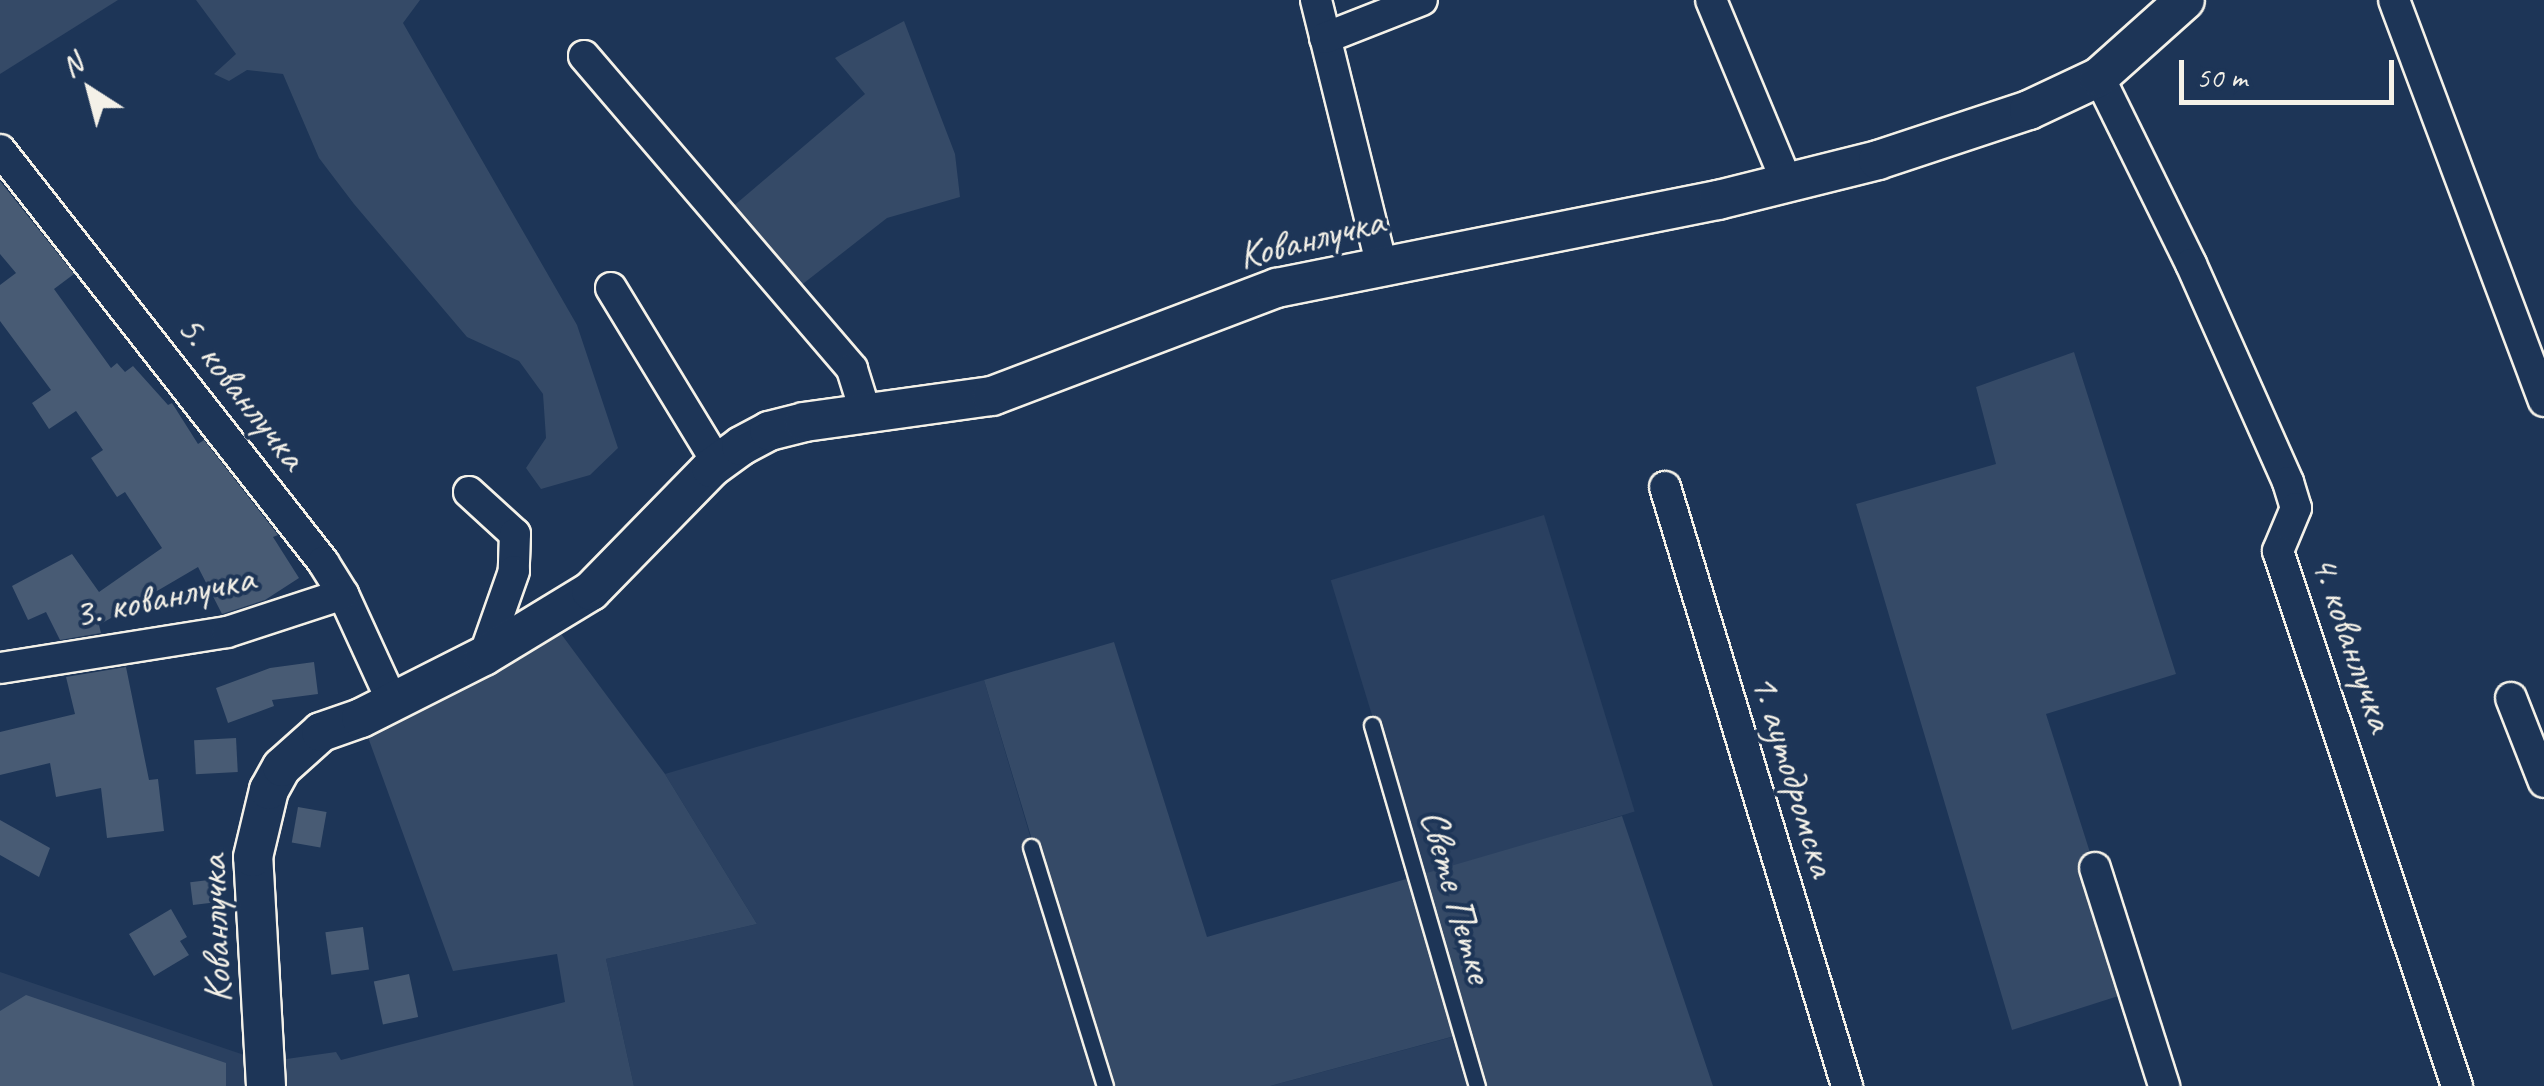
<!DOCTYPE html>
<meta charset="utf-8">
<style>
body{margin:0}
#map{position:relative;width:2544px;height:1086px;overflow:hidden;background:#1d3557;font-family:Caveat,sans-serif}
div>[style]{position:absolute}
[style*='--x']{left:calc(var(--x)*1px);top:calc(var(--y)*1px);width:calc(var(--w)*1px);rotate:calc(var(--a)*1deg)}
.built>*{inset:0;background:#2a4060;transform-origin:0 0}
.green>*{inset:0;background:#354a67}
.building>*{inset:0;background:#485b74;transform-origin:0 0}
.roads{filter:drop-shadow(2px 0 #f4f1e8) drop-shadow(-2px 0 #f4f1e8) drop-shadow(0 2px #f4f1e8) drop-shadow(0 -2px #f4f1e8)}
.service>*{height:15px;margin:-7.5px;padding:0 7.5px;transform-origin:7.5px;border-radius:7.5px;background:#1d3557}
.minor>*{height:30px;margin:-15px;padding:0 15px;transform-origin:15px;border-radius:15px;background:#1d3557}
.tertiary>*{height:38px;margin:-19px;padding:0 19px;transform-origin:19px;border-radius:19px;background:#1d3557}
span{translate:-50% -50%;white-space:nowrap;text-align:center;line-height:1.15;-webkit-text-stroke:8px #1d3557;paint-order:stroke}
.street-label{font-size:40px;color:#f4f1e8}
.north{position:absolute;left:40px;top:40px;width:100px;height:100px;-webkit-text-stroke:8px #1d3557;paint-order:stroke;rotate:324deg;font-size:28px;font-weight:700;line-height:40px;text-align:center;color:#f4f1e8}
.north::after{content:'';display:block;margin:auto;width:35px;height:45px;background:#f4f1e8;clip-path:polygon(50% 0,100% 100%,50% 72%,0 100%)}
.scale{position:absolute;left:2179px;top:60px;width:215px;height:45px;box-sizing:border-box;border:5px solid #f4f1e8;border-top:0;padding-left:12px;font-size:30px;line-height:35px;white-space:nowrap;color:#f4f1e8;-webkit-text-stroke:8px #1d3557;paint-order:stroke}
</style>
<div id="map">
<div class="built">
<div style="left:1544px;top:515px;width:310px;height:223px;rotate:73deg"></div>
<div style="clip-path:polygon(984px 680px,1104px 1086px,634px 1086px,606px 959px,757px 924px,665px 774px)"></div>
<div style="clip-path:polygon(0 972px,265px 1062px,266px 1086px,0 1086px)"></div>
<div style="clip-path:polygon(1463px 1034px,1477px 1086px,1270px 1086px)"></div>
</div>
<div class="green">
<div style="clip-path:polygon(0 0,118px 0,0 74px)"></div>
<div style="clip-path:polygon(196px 0,420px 0,403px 23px,577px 325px,618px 448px,590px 475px,541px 489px,526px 468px,546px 438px,543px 394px,519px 361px,467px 337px,354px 204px,319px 158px,283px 74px,247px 70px,229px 81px,214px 74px,236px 54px)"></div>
<div style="clip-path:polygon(904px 21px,955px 154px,960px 197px,887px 218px,790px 294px,723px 215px,865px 94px,835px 58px)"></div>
<div style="clip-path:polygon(2074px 352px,2176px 674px,2046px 714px,2134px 991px,2012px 1030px,1856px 504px,1996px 464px,1976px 387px)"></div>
<div style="clip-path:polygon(550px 619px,665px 774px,757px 924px,606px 959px,634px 1086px,266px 1086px,265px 1062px,336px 1052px,341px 1060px,565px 1002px,557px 954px,453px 971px,361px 718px)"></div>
<div style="clip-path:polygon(1114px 642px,1207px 937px,1622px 816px,1713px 1086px,1477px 1086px,1462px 1034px,1270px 1086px,1106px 1086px,984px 680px)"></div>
</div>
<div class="building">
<div style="clip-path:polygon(0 181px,74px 274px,54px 289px,111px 368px,117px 363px,125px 372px,133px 366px,168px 405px,172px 403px,198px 444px,204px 440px,278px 535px,273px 537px,299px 578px,265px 600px,222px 614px,198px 567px,99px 625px,101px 633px,60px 640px,46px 612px,28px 620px,12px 586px,72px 554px,99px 592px,162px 548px,125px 492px,117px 497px,91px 458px,103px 450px,76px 411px,49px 429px,32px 403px,51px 390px,0 321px,0 285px,16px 273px,0 254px)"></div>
<div style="clip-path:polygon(314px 662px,318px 694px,272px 700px,274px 706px,228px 723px,216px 688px,270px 668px)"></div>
<div style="clip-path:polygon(126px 667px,149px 780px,158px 779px,164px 831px,107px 838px,101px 788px,56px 797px,50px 763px,0 775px,0 732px,75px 714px,66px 677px)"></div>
<div style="left:236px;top:738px;width:34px;height:42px;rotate:87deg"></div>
<div style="left:298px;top:807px;width:29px;height:36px;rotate:10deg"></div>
<div style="clip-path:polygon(0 820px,50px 848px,39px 877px,0 855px)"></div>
<div style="left:217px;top:879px;width:23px;height:27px;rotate:83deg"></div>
<div style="clip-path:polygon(171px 909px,187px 937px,180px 941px,189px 955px,154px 976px,129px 934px)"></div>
<div style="left:363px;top:927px;width:43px;height:38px;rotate:82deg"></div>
<div style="left:409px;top:974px;width:44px;height:36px;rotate:78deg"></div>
<div style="clip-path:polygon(26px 995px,226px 1063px,226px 1086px,0 1086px,0 1011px)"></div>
</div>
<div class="roads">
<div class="service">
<div style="--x:1372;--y:725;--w:376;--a:73.8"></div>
<div style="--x:1031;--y:847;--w:250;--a:72.8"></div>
</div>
<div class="minor">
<div style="--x:1316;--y:0;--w:274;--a:76.1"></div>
<div style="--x:1711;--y:0;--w:198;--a:67.4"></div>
<div style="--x:2394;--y:0;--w:428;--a:69.5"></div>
<div style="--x:1325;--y:38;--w:104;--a:-21.4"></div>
<div style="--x:584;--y:56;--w:412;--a:49.4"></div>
<div style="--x:852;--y:369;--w:47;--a:72.7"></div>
<div style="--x:2099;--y:77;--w:208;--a:63.8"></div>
<div style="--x:2191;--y:264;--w:239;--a:66"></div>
<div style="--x:2288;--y:482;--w:27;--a:73"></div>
<div style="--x:2296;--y:508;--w:47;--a:112.7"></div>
<div style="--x:2278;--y:551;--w:564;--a:71.5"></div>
<div style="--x:0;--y:150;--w:524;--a:51.9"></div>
<div style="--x:323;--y:562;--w:38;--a:58"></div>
<div style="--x:343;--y:594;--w:118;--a:65.4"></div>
<div style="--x:611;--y:288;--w:204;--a:58.7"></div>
<div style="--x:1665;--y:487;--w:626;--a:73.1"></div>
<div style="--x:469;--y:492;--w:62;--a:42.4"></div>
<div style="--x:515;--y:534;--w:37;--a:92"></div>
<div style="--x:514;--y:571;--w:90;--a:109.4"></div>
<div style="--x:0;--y:668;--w:230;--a:-9"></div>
<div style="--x:227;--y:632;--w:122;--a:-18.1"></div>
<div style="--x:2511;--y:698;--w:90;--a:68.6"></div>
<div style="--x:2095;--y:868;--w:229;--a:72.4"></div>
</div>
<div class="tertiary">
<div style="--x:266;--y:1086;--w:229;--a:-93.2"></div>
<div style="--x:253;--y:857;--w:69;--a:-76.6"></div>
<div style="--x:269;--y:790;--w:26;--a:-61"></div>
<div style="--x:282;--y:767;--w:52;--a:-41.9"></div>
<div style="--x:321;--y:732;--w:42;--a:-19.3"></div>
<div style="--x:361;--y:718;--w:138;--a:-26.8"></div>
<div style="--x:484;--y:656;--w:125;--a:-31.3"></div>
<div style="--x:591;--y:591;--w:172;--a:-45.7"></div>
<div style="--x:711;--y:468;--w:37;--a:-36"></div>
<div style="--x:741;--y:446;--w:32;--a:-28"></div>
<div style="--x:769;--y:431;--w:36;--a:-14"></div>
<div style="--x:804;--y:422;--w:190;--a:-7.9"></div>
<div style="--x:992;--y:396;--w:305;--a:-20.8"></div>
<div style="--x:1277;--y:288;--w:450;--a:-11.3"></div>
<div style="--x:1718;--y:200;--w:165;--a:-14"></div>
<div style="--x:1878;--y:160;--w:159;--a:-18.3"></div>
<div style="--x:2029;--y:110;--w:77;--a:-25.2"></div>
<div style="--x:2099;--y:77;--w:115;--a:-41.8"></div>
</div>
</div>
<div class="street-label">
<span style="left:1311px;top:238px;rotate:-14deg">Кованлучка</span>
<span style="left:242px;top:392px;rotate:52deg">5. кованлучка</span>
<span style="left:164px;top:596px;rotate:-12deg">3. кованлучка</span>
<span style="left:2353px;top:643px;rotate:71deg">4. кованлучка</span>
<span style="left:1794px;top:775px;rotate:73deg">1. аутодромска</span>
<span style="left:1457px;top:896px;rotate:74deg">Свете Петке</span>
<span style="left:215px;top:929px;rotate:-92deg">Кованлучка</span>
</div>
<div class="north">N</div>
<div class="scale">50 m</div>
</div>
